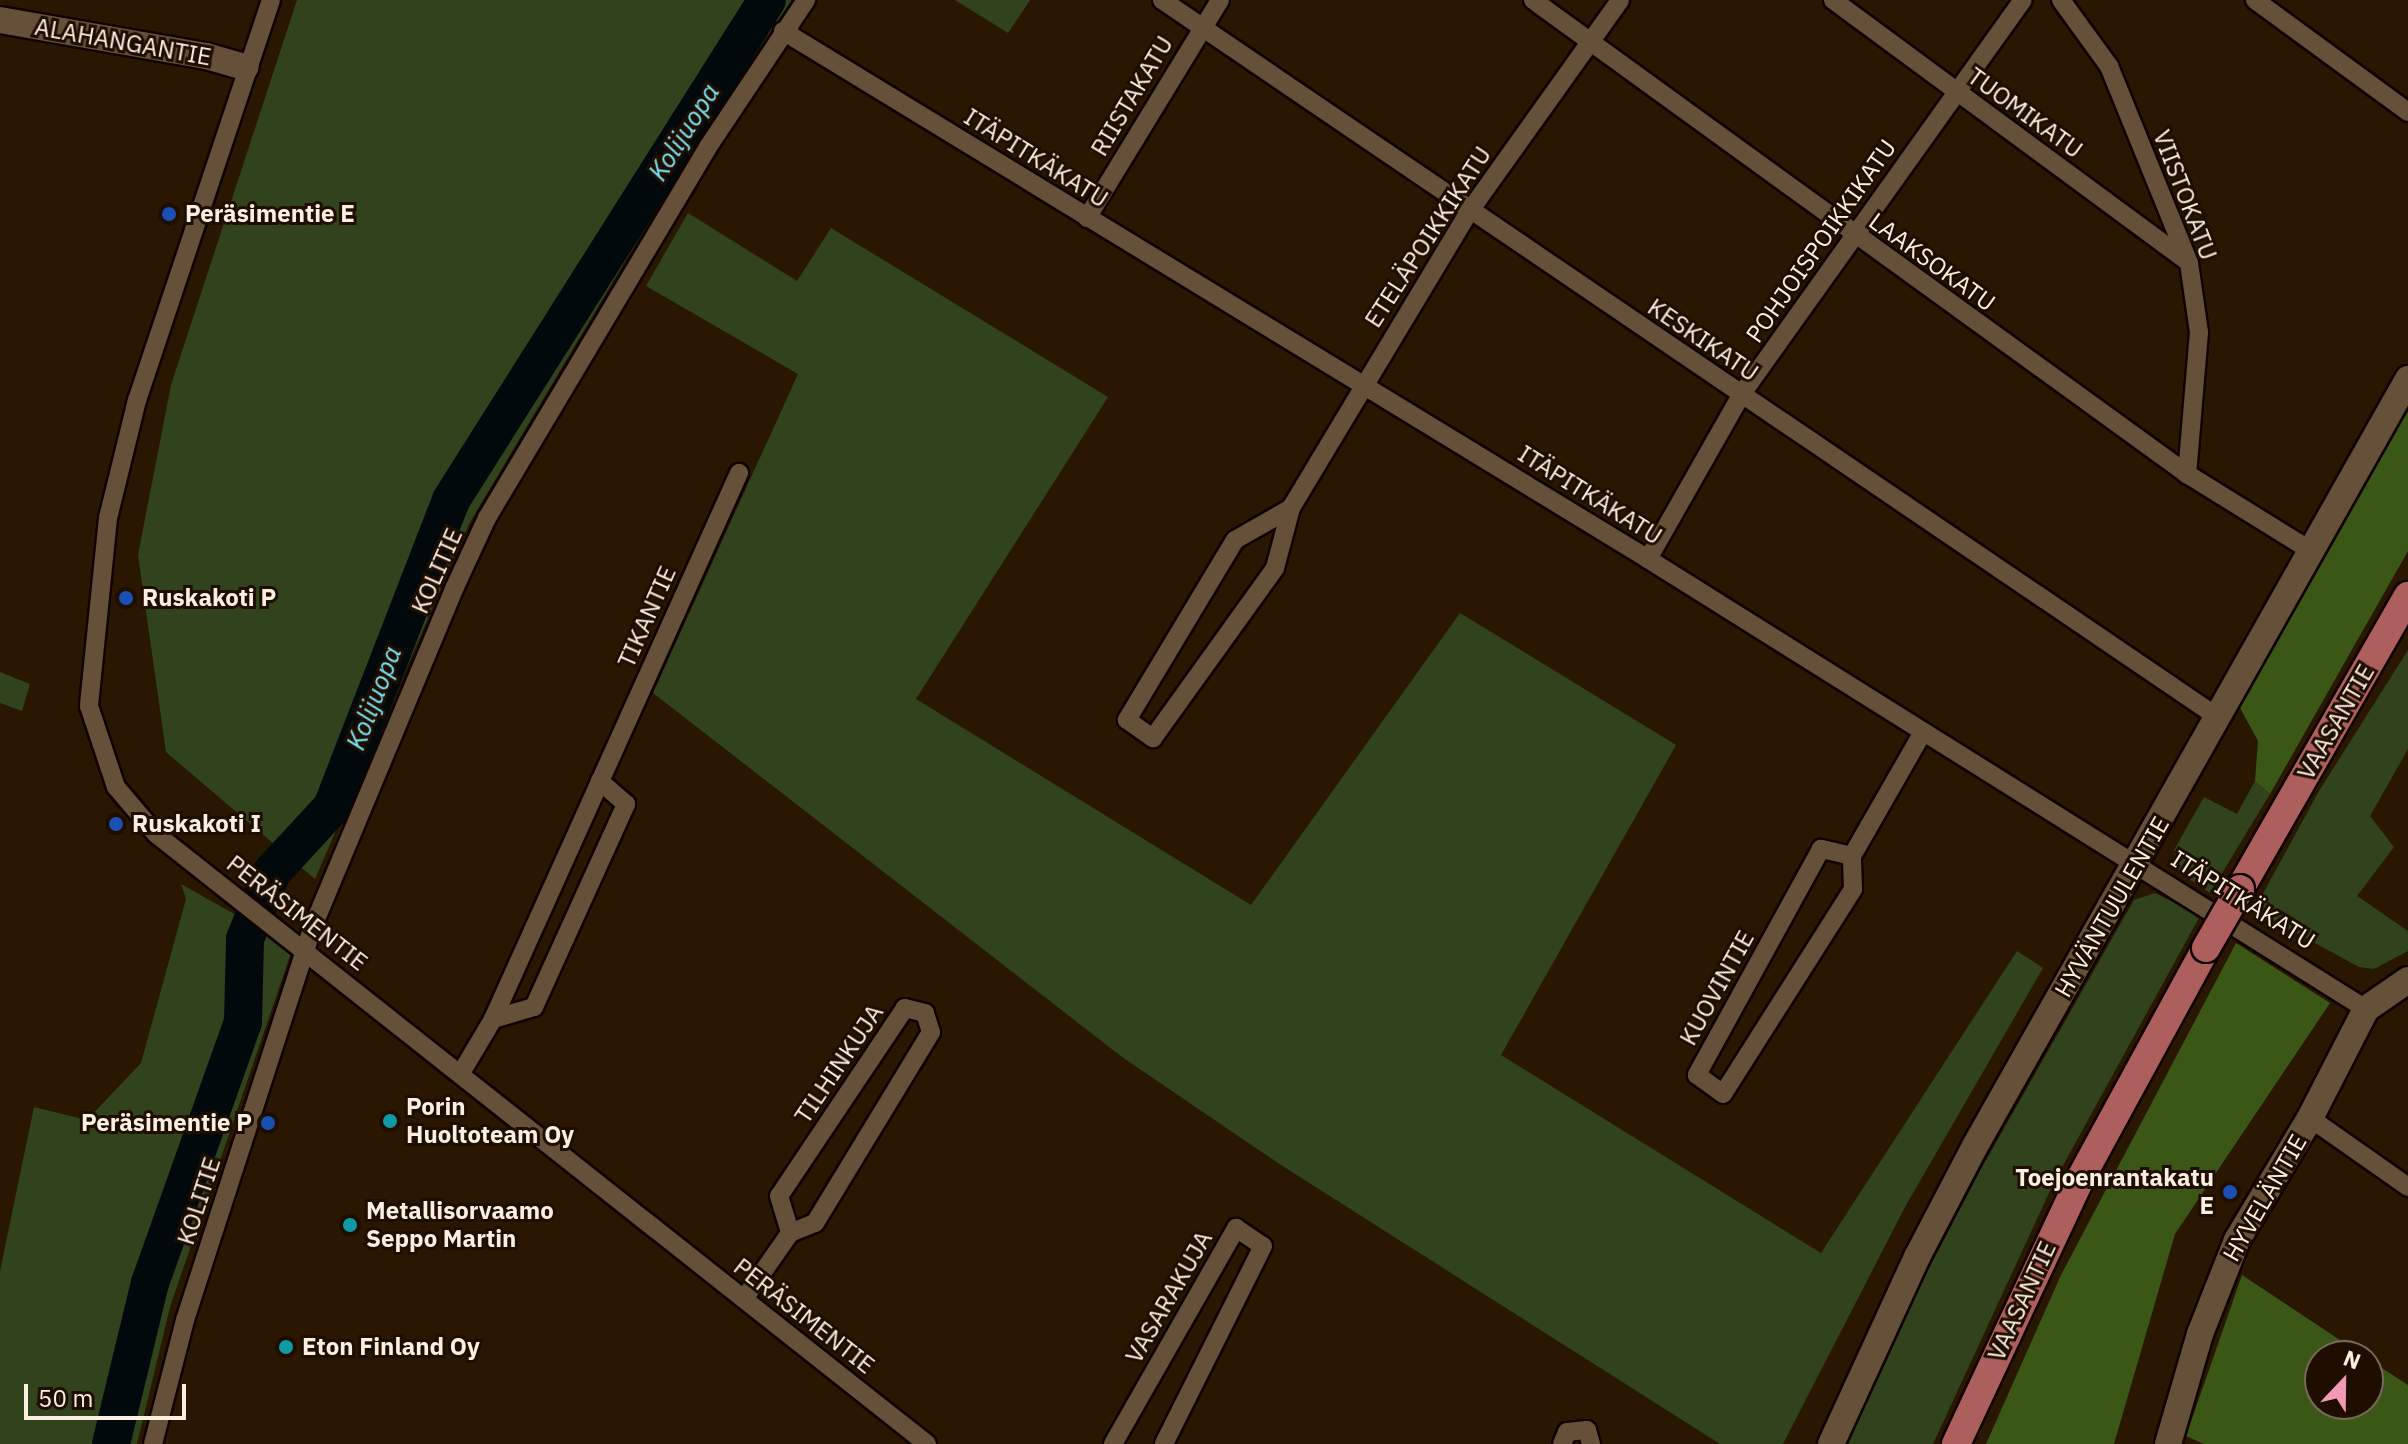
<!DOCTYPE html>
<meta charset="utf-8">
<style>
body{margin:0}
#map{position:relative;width:2408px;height:1444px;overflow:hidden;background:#291702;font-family:"IBM Plex Sans",sans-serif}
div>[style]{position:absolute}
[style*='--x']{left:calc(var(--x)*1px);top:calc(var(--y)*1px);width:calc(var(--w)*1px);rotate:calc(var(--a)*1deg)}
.green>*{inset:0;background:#31431d}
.forest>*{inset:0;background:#3b5715}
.river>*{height:38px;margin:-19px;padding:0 19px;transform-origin:19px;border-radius:19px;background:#01090c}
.roads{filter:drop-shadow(2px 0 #110300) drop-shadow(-2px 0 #110300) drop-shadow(0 2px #110300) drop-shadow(0 -2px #110300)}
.street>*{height:18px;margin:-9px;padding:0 9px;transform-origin:9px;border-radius:9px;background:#655039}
.secondary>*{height:26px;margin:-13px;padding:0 13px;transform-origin:13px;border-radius:13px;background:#655039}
.primary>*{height:28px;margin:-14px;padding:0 14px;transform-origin:14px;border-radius:14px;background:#ad5f5d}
.bridges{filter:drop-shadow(2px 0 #110300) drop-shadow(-2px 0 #110300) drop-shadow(0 2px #110300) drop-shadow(0 -2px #110300)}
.primary-bridge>*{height:28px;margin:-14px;padding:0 14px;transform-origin:14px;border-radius:14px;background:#ad5f5d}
.dots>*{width:22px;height:22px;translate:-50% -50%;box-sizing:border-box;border:4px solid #1f0e00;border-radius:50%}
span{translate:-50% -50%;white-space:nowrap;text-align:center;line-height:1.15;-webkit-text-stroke:6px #1f0e00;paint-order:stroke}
.street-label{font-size:24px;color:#fbefe1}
.poi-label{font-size:24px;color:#fbefe1;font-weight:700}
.left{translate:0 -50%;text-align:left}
.right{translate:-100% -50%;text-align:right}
.water-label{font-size:26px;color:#79e2f9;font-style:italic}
.north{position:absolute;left:2304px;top:1340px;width:80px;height:80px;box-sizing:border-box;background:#1f0e00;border:2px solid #77685a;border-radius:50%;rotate:22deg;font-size:22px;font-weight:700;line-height:32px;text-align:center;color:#fbefe1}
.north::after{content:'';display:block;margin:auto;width:28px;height:36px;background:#f09ab6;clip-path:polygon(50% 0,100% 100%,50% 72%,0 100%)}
.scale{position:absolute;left:24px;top:1384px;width:162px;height:36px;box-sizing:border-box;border:4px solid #fbefe1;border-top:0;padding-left:10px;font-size:24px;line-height:28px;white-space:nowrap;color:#fbefe1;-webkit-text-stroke:6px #1f0e00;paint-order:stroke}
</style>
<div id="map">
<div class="green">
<div style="clip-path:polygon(297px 0,792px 0,700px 135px,469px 524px,315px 879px,166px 752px,138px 555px,171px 385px)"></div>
<div style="clip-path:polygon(955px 0,1030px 0,1008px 33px)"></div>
<div style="clip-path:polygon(688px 213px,797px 281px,831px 228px,1108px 397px,916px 699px,1251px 905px,1460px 613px,1676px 745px,1501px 1055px,1821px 1253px,2017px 951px,2043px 968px,1905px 1207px,1783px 1444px,1720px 1444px,1278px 1163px,1122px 1057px,653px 693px,798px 374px,646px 286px)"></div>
<div style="clip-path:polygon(2408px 650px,2408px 749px,2370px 816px,2394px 847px,2357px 896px,2408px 931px,2408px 951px,2374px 969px,2359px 967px,2254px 910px,2319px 791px)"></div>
<div style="clip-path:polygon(0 672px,30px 684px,22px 711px,0 703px)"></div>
<div style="clip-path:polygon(2255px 781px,2270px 794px,2210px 893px,2179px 872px,2174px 850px,2204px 797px,2237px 814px)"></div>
<div style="clip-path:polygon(181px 884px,293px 947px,170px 1307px,137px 1444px,0 1444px,0 1271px,34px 1107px,87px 1120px,141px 1063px,186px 899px)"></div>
<div style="clip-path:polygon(2155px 893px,2200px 916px,2055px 1180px,1933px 1444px,1847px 1444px,1916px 1293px,1981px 1169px,2134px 900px)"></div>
</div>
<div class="forest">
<div style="clip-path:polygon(2408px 409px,2408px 551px,2270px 794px,2255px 781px,2258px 741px,2239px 706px)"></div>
<div style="clip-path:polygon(2236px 943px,2330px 1003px,2175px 1234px,2114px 1444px,1986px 1444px,2061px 1275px)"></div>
<div style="clip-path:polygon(2242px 1275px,2364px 1356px,2320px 1356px,2320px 1404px,2368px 1404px,2368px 1359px,2408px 1385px,2408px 1444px,2204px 1444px,2186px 1436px)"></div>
</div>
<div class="river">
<div style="--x:111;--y:1444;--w:166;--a:-76.4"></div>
<div style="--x:150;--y:1283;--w:277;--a:-70.4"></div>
<div style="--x:243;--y:1022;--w:83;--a:-88.6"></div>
<div style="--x:245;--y:939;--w:72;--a:-68.1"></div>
<div style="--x:272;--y:872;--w:88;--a:-47.3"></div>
<div style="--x:332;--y:807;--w:329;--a:-68.8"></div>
<div style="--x:451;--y:500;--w:591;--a:-57.71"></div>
</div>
<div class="roads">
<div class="street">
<div style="--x:271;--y:0;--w:422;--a:108.5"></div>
<div style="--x:137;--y:400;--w:122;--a:103.8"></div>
<div style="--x:108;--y:518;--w:189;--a:95.8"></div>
<div style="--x:89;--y:706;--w:85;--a:71.6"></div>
<div style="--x:116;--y:787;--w:62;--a:49.6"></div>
<div style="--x:156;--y:834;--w:983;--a:38.35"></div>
<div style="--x:1162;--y:0;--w:1278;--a:34.19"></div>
<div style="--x:1533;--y:0;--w:808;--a:35.93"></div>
<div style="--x:2187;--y:474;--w:146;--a:31.8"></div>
<div style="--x:1833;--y:0;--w:441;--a:36.4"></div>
<div style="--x:2061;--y:0;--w:82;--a:54"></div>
<div style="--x:2109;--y:66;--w:213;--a:67.9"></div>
<div style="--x:2189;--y:263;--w:70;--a:81.8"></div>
<div style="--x:2199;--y:332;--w:143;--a:94.8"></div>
<div style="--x:2255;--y:0;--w:190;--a:36.2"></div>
<div style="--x:783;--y:31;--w:1013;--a:31.4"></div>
<div style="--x:1648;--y:559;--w:847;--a:32.08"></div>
<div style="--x:1087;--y:218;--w:255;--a:-58.6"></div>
<div style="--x:1291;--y:508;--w:64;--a:150.3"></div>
<div style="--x:1235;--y:540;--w:210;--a:121"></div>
<div style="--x:1127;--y:720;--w:32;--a:35"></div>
<div style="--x:1153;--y:738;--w:209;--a:-54.3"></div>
<div style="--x:1275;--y:568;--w:62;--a:-75.1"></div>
<div style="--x:1291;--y:508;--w:345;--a:-59"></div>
<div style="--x:1469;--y:212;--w:260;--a:-54.5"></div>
<div style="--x:1648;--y:559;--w:189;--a:-60.4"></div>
<div style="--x:1741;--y:395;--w:485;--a:-54.5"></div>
<div style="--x:1852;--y:856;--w:32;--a:-167"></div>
<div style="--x:1821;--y:849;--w:258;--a:118.8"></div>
<div style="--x:1697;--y:1075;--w:32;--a:36"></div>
<div style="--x:1723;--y:1094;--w:243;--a:-57.6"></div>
<div style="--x:1853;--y:889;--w:33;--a:-92"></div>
<div style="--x:1852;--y:856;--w:143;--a:-60.2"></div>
<div style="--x:493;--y:1019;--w:43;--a:-16.3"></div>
<div style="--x:534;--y:1007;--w:223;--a:-65.6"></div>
<div style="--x:626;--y:804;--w:35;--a:-139"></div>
<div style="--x:461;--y:1073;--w:63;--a:-59.3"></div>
<div style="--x:493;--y:1019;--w:599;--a:-65.75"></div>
<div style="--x:2310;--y:1118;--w:120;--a:35.1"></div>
<div style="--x:744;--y:1299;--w:80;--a:-55.1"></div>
<div style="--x:790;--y:1233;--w:27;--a:-22"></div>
<div style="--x:815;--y:1223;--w:223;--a:-58.7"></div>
<div style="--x:931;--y:1032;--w:20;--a:-108"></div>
<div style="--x:925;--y:1013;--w:21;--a:-166"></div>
<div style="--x:905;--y:1008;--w:226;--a:123.8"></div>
<div style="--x:779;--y:1196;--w:39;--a:73"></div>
<div style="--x:153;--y:1444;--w:128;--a:-75.5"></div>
<div style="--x:185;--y:1320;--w:416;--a:-72"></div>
<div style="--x:314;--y:924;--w:363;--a:-67.3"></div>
<div style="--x:454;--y:589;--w:78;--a:-65.1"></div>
<div style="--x:487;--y:518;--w:432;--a:-59.2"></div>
<div style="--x:708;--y:147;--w:177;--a:-56.3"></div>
<div style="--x:1113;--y:1444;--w:249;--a:-60.3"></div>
<div style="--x:1236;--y:1228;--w:32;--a:34"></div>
<div style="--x:1263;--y:1246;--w:221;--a:116.6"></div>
<div style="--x:1562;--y:1444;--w:13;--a:-67"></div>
<div style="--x:1567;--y:1432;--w:20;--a:-6"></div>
<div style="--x:1587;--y:1430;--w:15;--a:74"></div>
</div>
<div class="secondary">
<div style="--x:0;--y:20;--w:209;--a:9.9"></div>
<div style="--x:206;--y:56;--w:41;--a:15.8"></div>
<div style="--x:1831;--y:1444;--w:206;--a:-65.3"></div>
<div style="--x:1917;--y:1257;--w:125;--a:-62.4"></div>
<div style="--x:1975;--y:1146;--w:881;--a:-60.55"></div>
<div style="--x:2168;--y:1444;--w:115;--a:-73.8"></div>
<div style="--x:2200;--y:1334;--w:101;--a:-68.5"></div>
<div style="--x:2237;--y:1240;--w:142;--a:-59.1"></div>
<div style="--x:2310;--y:1118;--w:123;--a:-62.8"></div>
<div style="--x:2366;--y:1009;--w:51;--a:-34.6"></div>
</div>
<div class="primary">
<div style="--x:2240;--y:889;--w:338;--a:-60.2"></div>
<div style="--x:1956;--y:1444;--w:288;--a:-64.9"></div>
<div style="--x:2078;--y:1183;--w:268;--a:-61.4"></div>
</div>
</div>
<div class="bridges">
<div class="primary-bridge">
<div style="--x:2206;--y:948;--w:68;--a:-60"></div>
</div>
</div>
<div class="dots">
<div style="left:169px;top:214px;background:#1a4fb4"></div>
<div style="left:126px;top:598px;background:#1a4fb4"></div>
<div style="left:116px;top:824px;background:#1a4fb4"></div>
<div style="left:390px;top:1121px;background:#0f9aa8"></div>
<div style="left:268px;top:1123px;background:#1a4fb4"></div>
<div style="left:2230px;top:1192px;background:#1a4fb4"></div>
<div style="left:350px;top:1225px;background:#0f9aa8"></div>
<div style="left:286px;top:1347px;background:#0f9aa8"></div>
</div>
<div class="street-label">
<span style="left:123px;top:42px;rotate:10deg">ALAHANGANTIE</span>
<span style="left:1132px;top:96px;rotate:-59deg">RIISTAKATU</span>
<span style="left:2025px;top:113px;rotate:36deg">TUOMIKATU</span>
<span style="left:1036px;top:158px;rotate:32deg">ITÄPITKÄKATU</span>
<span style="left:2185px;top:195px;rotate:69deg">VIISTOKATU</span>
<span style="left:1428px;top:237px;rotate:-57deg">ETELÄPOIKKIKATU</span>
<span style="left:1821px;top:241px;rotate:-55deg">POHJOISPOIKKIKATU</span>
<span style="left:1932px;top:262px;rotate:36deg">LAAKSOKATU</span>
<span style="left:1703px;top:340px;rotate:34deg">KESKIKATU</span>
<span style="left:1590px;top:495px;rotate:32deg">ITÄPITKÄKATU</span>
<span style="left:437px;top:571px;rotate:-66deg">KOLITIE</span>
<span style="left:647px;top:617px;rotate:-66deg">TIKANTIE</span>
<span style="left:2336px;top:722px;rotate:-60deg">VAASANTIE</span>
<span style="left:2243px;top:900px;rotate:32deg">ITÄPITKÄKATU</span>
<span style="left:2112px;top:907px;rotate:-60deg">HYVÄNTUULENTIE</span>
<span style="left:297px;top:913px;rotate:38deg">PERÄSIMENTIE</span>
<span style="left:1717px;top:988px;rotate:-61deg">KUOVINTIE</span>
<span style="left:839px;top:1064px;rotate:-56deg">TILHINKUJA</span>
<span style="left:2265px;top:1198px;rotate:-60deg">HYVELÄNTIE</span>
<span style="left:199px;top:1201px;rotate:-72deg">KOLITIE</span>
<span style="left:1169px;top:1297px;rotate:-60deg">VASARAKUJA</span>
<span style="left:2022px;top:1301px;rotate:-65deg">VAASANTIE</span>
<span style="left:804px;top:1316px;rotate:38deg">PERÄSIMENTIE</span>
</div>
<div class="poi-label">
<span class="left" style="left:185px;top:214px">Peräsimentie E</span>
<span class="left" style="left:142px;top:598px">Ruskakoti P</span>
<span class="left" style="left:132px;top:824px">Ruskakoti I</span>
<span class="left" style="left:406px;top:1121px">Porin<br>Huoltoteam Oy</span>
<span class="right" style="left:252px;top:1123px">Peräsimentie P</span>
<span class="right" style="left:2214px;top:1192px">Toejoenrantakatu<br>E</span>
<span class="left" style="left:366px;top:1225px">Metallisorvaamo<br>Seppo Martin</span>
<span class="left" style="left:302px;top:1347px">Eton Finland Oy</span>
</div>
<div class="water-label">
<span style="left:684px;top:132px;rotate:-58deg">Kolijuopa</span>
<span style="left:374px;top:698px;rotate:-69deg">Kolijuopa</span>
</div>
<div class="north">N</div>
<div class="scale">50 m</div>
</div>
